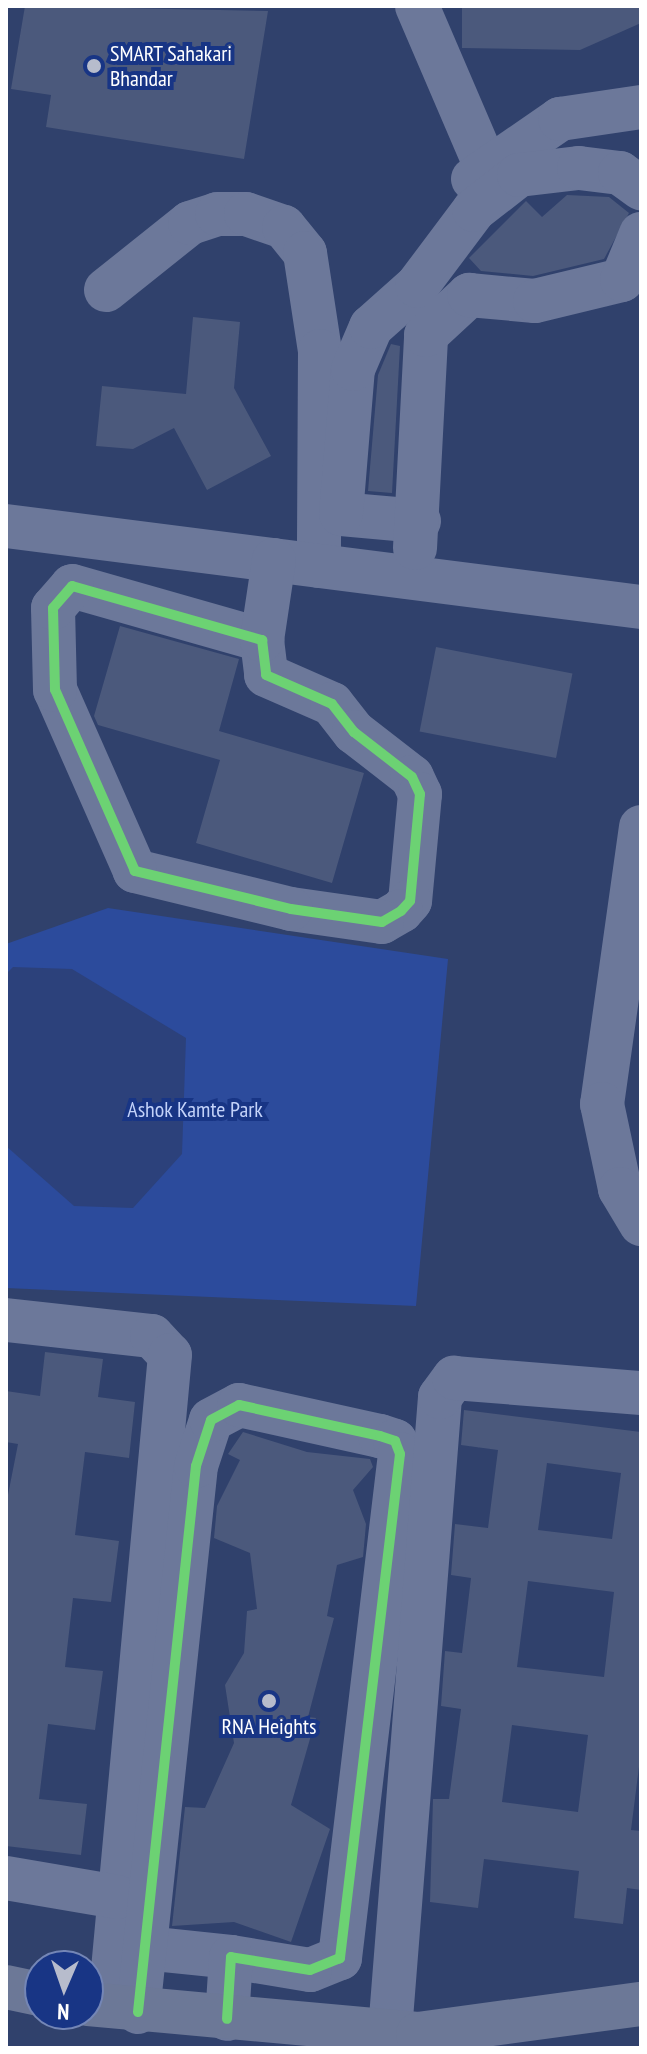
<!DOCTYPE html>
<style>
body{margin:0}
#map{position:relative;width:647px;height:2054px;overflow:hidden;background:#30416c;font-family:"PT Sans Narrow",sans-serif}
div>[style]{position:absolute}
[style*='--x']{left:calc(var(--x)*1px);top:calc(var(--y)*1px);width:calc(var(--w)*1px);rotate:calc(var(--a)*1deg)}
.green>*{inset:0;background:#2c4b9c}
.water>*{inset:0;background:#2c417b}
.building>*{inset:0;background:#4b597c;transform-origin:0 0}
.minor>*{height:44px;margin:-22px;padding:0 22px;transform-origin:22px;border-radius:22px;background:#6c789a}
.major>*{height:44px;margin:-22px;padding:0 22px;transform-origin:22px;border-radius:22px;background:#6c7897}
.cycleway>*{height:10px;margin:-5px;padding:0 5px;transform-origin:5px;border-radius:5px;background:#6cd273}
.dots>*{width:22px;height:22px;translate:-50% -50%;box-sizing:border-box;border:4px solid #183585;border-radius:50%}
span{translate:-50% -50%;white-space:nowrap;text-align:center;line-height:1.15;-webkit-text-stroke:8px #183585;paint-order:stroke}
.poi-label{font-size:22px;color:#fff}
.left{translate:0 -50%;text-align:left}
.park-label{font-size:22px;color:#c3d2f9}
.frame{position:absolute;inset:0;border:8px solid #fff;pointer-events:none}
.north{position:absolute;left:24px;top:1950px;width:80px;height:80px;box-sizing:border-box;background:#183585;border:2px solid #7486b6;border-radius:50%;rotate:182deg;font-size:22px;font-weight:700;line-height:32px;text-align:center;color:#fff}
.north::after{content:'';display:block;margin:auto;width:28px;height:36px;background:#b7bccc;clip-path:polygon(50% 0,100% 100%,50% 72%,0 100%)}
</style>
<div id="map">
<div class="green">
<div style="clip-path:polygon(108px 908px,448px 959px,416px 1306px,6px 1288px,6px 944px)"></div>
</div>
<div class="water">
<div style="clip-path:polygon(13px 967px,72px 969px,186px 1038px,182px 1154px,133px 1208px,74px 1206px,6px 1146px,6px 974px)"></div>
</div>
<div class="building">
<div style="clip-path:polygon(25px 6px,268px 11px,244px 159px,46px 127px,51px 95px,11px 89px)"></div>
<div style="clip-path:polygon(462px 6px,641px 6px,641px 23px,580px 50px,462px 48px)"></div>
<div style="clip-path:polygon(567px 195px,609px 197px,629px 213px,604px 259px,533px 276px,481px 271px,469px 258px,526px 201px,542px 217px)"></div>
<div style="clip-path:polygon(193px 317px,240px 322px,234px 388px,271px 456px,207px 490px,174px 428px,133px 449px,96px 446px,102px 386px,186px 394px)"></div>
<div style="clip-path:polygon(391px 344px,400px 346px,392px 493px,368px 491px,378px 375px)"></div>
<div style="clip-path:polygon(120px 626px,239px 659px,219px 731px,364px 773px,332px 883px,196px 843px,220px 760px,98px 725px,94px 716px)"></div>
<div style="left:436px;top:647px;width:139px;height:86px;rotate:11deg"></div>
<div style="clip-path:polygon(45px 1352px,103px 1359px,98px 1397px,135px 1402px,129px 1458px,85px 1452px,75px 1535px,119px 1541px,111px 1602px,73px 1598px,65px 1667px,103px 1671px,95px 1730px,48px 1724px,39px 1799px,87px 1804px,81px 1855px,6px 1846px,6px 1505px,18px 1444px,6px 1442px,6px 1391px,40px 1396px)"></div>
<div style="clip-path:polygon(evenodd,464px 1410px,641px 1432px,641px 1751px,631px 1830px,641px 1831px,641px 1890px,627px 1888px,623px 1924px,574px 1918px,579px 1871px,484px 1859px,478px 1908px,430px 1902px,433px 1799px,449px 1799px,461px 1709px,441px 1706px,445px 1651px,462px 1653px,471px 1578px,451px 1575px,455px 1524px,488px 1528px,498px 1450px,461px 1445px,464px 1410px,547px 1463px,621px 1473px,612px 1539px,538px 1530px,547px 1463px,464px 1410px,528px 1581px,614px 1592px,604px 1677px,517px 1667px,528px 1581px,464px 1410px,512px 1725px,588px 1735px,578px 1812px,502px 1802px,512px 1725px)"></div>
<div style="clip-path:polygon(243px 1432px,307px 1452px,370px 1459px,373px 1467px,353px 1490px,366px 1524px,363px 1557px,337px 1565px,327px 1616px,334px 1618px,308px 1717px,316px 1718px,291px 1805px,330px 1829px,291px 1942px,234px 1922px,172px 1926px,185px 1807px,205px 1808px,234px 1743px,225px 1685px,244px 1653px,247px 1611px,257px 1609px,250px 1553px,214px 1538px,217px 1506px,240px 1460px,228px 1454px)"></div>
</div>
<div class="minor">
<div style="--x:417;--y:6;--w:173;--a:66.8"></div>
<div style="--x:473;--y:179;--w:106;--a:-34.6"></div>
<div style="--x:560;--y:119;--w:82;--a:-8.4"></div>
<div style="--x:106;--y:290;--w:107;--a:-38.6"></div>
<div style="--x:190;--y:223;--w:28;--a:-18"></div>
<div style="--x:217;--y:214;--w:29;--a:0"></div>
<div style="--x:246;--y:214;--w:40;--a:18.9"></div>
<div style="--x:284;--y:227;--w:33;--a:51"></div>
<div style="--x:305;--y:253;--w:99;--a:81.3"></div>
<div style="--x:320;--y:351;--w:215;--a:90.3"></div>
<div style="--x:419;--y:521;--w:78;--a:-174.9"></div>
<div style="--x:341;--y:514;--w:145;--a:-85.3"></div>
<div style="--x:353;--y:369;--w:46;--a:-66.8"></div>
<div style="--x:371;--y:327;--w:62;--a:-41.7"></div>
<div style="--x:417;--y:286;--w:95;--a:-53.1"></div>
<div style="--x:474;--y:210;--w:57;--a:-37.9"></div>
<div style="--x:519;--y:175;--w:60;--a:-6.7"></div>
<div style="--x:579;--y:168;--w:41;--a:7"></div>
<div style="--x:620;--y:173;--w:26;--a:36"></div>
<div style="--x:6;--y:526;--w:640;--a:7.27"></div>
<div style="--x:415;--y:548;--w:213;--a:-87"></div>
<div style="--x:426;--y:335;--w:59;--a:-42.9"></div>
<div style="--x:469;--y:295;--w:66;--a:5.2"></div>
<div style="--x:535;--y:301;--w:89;--a:-13.6"></div>
<div style="--x:622;--y:280;--w:50;--a:-67.6"></div>
<div style="--x:72;--y:586;--w:198;--a:15.9"></div>
<div style="--x:262;--y:640;--w:35;--a:83"></div>
<div style="--x:266;--y:675;--w:72;--a:23.7"></div>
<div style="--x:332;--y:704;--w:36;--a:52"></div>
<div style="--x:354;--y:732;--w:73;--a:37.8"></div>
<div style="--x:412;--y:777;--w:19;--a:65"></div>
<div style="--x:420;--y:794;--w:107;--a:95.3"></div>
<div style="--x:410;--y:901;--w:13;--a:132"></div>
<div style="--x:401;--y:911;--w:22;--a:150"></div>
<div style="--x:382;--y:922;--w:92;--a:-171.9"></div>
<div style="--x:291;--y:909;--w:161;--a:-166.3"></div>
<div style="--x:135;--y:871;--w:198;--a:-113.8"></div>
<div style="--x:55;--y:690;--w:82;--a:-91.4"></div>
<div style="--x:53;--y:608;--w:29;--a:-49"></div>
<div style="--x:262;--y:640;--w:81;--a:-81.5"></div>
<div style="--x:641;--y:827;--w:280;--a:98"></div>
<div style="--x:602;--y:1104;--w:87;--a:78"></div>
<div style="--x:620;--y:1189;--w:41;--a:59"></div>
<div style="--x:6;--y:1320;--w:147;--a:6.3"></div>
<div style="--x:152;--y:1336;--w:26;--a:47"></div>
<div style="--x:170;--y:1355;--w:650;--a:95.3"></div>
<div style="--x:6;--y:1878;--w:113;--a:9.7"></div>
<div style="--x:145;--y:1948;--w:86;--a:6"></div>
<div style="--x:138;--y:2012;--w:549;--a:-83.94"></div>
<div style="--x:196;--y:1466;--w:48;--a:-71.9"></div>
<div style="--x:211;--y:1420;--w:32;--a:-28"></div>
<div style="--x:239;--y:1405;--w:144;--a:12.4"></div>
<div style="--x:380;--y:1436;--w:16;--a:18"></div>
<div style="--x:395;--y:1441;--w:14;--a:69"></div>
<div style="--x:400;--y:1454;--w:508;--a:96.79"></div>
<div style="--x:340;--y:1958;--w:32;--a:158"></div>
<div style="--x:310;--y:1970;--w:80;--a:-170.7"></div>
<div style="--x:231;--y:1957;--w:62;--a:93.7"></div>
<div style="--x:390;--y:2031;--w:636;--a:-85.49"></div>
<div style="--x:440;--y:1397;--w:24;--a:-54"></div>
<div style="--x:454;--y:1378;--w:188;--a:4.6"></div>
</div>
<div class="major">
<div style="--x:6;--y:1987;--w:35;--a:12"></div>
<div style="--x:88;--y:2004;--w:331;--a:5.2"></div>
<div style="--x:418;--y:2034;--w:225;--a:-7.7"></div>
</div>
<div class="cycleway">
<div style="--x:72;--y:586;--w:198;--a:15.9"></div>
<div style="--x:262;--y:640;--w:35;--a:83"></div>
<div style="--x:266;--y:675;--w:72;--a:23.7"></div>
<div style="--x:332;--y:704;--w:36;--a:52"></div>
<div style="--x:354;--y:732;--w:73;--a:37.8"></div>
<div style="--x:412;--y:777;--w:19;--a:65"></div>
<div style="--x:420;--y:794;--w:107;--a:95.3"></div>
<div style="--x:410;--y:901;--w:13;--a:132"></div>
<div style="--x:401;--y:911;--w:22;--a:150"></div>
<div style="--x:382;--y:922;--w:92;--a:-171.9"></div>
<div style="--x:291;--y:909;--w:161;--a:-166.3"></div>
<div style="--x:135;--y:871;--w:198;--a:-113.8"></div>
<div style="--x:55;--y:690;--w:82;--a:-91.4"></div>
<div style="--x:53;--y:608;--w:29;--a:-49"></div>
<div style="--x:138;--y:2012;--w:549;--a:-83.94"></div>
<div style="--x:196;--y:1466;--w:48;--a:-71.9"></div>
<div style="--x:211;--y:1420;--w:32;--a:-28"></div>
<div style="--x:239;--y:1405;--w:144;--a:12.4"></div>
<div style="--x:380;--y:1436;--w:16;--a:18"></div>
<div style="--x:395;--y:1441;--w:14;--a:69"></div>
<div style="--x:400;--y:1454;--w:508;--a:96.79"></div>
<div style="--x:340;--y:1958;--w:32;--a:158"></div>
<div style="--x:310;--y:1970;--w:80;--a:-170.7"></div>
<div style="--x:231;--y:1957;--w:62;--a:93.7"></div>
</div>
<div class="dots">
<div style="left:94px;top:66px;background:#b7bccc"></div>
<div style="left:269px;top:1701px;background:#b7bccc"></div>
</div>
<div class="poi-label">
<span class="left" style="left:110px;top:66px">SMART Sahakari<br>Bhandar</span>
<span style="left:269px;top:1727px">RNA Heights</span>
</div>
<div class="park-label">
<span style="left:195px;top:1110px">Ashok Kamte Park</span>
</div>
<div class="frame"></div>
<div class="north">N</div>
</div>
